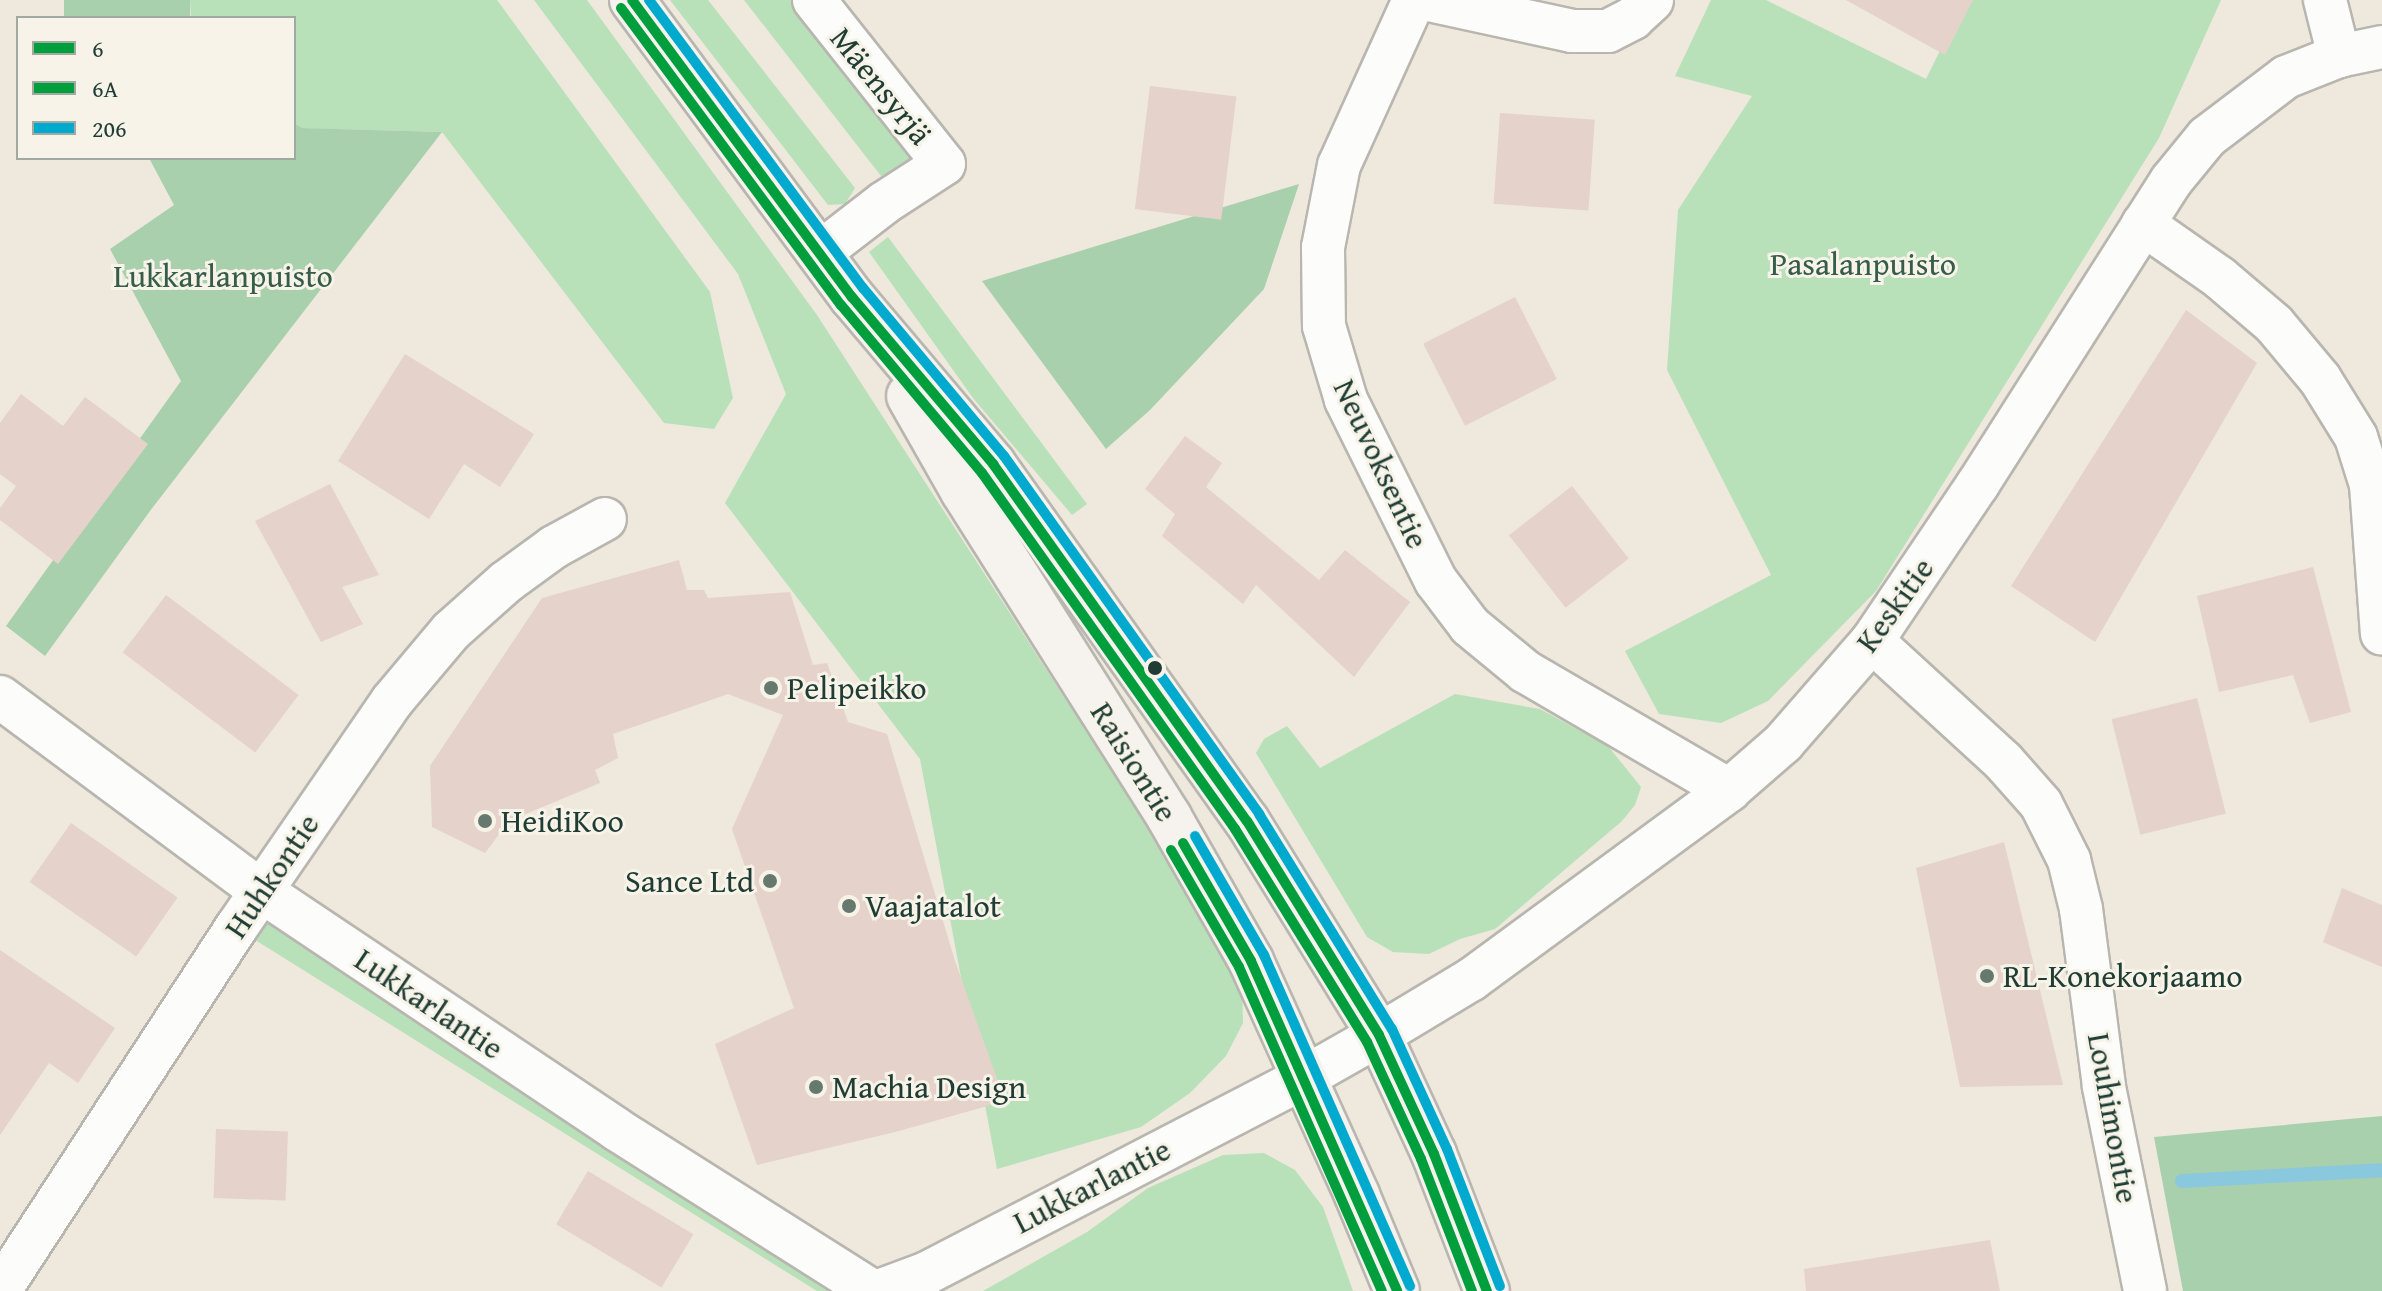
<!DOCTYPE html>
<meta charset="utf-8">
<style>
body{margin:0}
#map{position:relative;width:2382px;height:1291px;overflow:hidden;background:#eee8dd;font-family:"Gentium Book Plus",serif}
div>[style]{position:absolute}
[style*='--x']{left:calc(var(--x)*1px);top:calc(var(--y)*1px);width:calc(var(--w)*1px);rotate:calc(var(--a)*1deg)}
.green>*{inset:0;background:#b8e1b9}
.forest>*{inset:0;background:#a9d0ac;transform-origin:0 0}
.stream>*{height:14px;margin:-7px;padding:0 7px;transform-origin:7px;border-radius:7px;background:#8ac8dd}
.building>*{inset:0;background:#e5d2cb;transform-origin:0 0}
.roads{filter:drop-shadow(2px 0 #b8b6af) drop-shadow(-2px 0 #b8b6af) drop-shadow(0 2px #b8b6af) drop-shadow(0 -2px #b8b6af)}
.minor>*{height:42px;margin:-21px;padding:0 21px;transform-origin:21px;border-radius:21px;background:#fcfcfa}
.secondary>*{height:44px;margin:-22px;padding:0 22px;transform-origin:22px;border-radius:22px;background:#f6f3ef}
.bus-1>*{height:10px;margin:-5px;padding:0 5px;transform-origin:5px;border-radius:5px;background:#009e3d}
.bus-2>*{height:10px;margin:-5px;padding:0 5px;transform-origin:5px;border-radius:5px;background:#009e3d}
.bus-3>*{height:10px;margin:-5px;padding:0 5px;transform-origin:5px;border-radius:5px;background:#00a9ce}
.dots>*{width:22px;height:22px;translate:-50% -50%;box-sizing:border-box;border:4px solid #f7f3e8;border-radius:50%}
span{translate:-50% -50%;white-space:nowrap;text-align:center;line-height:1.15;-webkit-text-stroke:6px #f7f3e8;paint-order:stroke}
.street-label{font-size:32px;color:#1f3d34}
.park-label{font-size:32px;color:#355d49}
.poi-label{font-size:32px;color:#1f3d34}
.left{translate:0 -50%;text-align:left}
.right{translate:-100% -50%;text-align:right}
.legend{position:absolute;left:16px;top:16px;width:280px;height:144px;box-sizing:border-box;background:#f7f3e8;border:2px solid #a1aaa0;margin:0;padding:10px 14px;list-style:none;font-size:24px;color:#1f3d34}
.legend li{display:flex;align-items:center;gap:16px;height:40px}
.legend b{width:40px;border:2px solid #a1aaa0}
</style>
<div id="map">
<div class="green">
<div style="clip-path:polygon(190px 0,497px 0,710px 292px,733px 398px,714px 429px,664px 423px,442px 132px,294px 128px,294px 18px,191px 18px)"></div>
<div style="clip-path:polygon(534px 0,587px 0,817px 315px,1165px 853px,1242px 984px,1243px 1023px,1226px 1056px,1190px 1093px,1141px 1127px,997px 1169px,920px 759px,725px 503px,786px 394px,738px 274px)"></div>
<div style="clip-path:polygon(670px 0,708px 0,855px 188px,845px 204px,828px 205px)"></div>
<div style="clip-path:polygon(744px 0,800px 0,921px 160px,881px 176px)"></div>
<div style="clip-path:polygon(1711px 0,1766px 0,1926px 79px,1965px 0,2221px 0,2159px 138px,1876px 591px,1768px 701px,1721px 723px,1659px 714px,1625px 651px,1771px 575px,1667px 370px,1678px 210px,1752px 96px,1675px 76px)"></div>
<div style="clip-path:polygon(888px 237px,1087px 504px,1072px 515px,973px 398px,869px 252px)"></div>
<div style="clip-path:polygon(1455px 694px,1540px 709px,1608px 746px,1641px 787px,1635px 805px,1622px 821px,1495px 929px,1460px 939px,1429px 954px,1393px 952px,1367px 937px,1256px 753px,1264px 739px,1287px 726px,1320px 768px)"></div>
<div style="clip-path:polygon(261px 891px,872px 1291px,817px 1291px,236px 928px)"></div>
<div style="clip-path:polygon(1264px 1153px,1295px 1170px,1323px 1207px,1353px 1291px,983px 1291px,1087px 1232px,1148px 1188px,1223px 1155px)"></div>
</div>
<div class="forest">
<div style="left:64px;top:0;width:126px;height:20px"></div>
<div style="clip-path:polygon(294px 123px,302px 128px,442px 132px,150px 511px,45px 656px,6px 626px,181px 381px,110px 249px,174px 205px,149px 158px,294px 158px)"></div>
<div style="clip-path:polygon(1299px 184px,1264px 289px,1150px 410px,1106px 449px,982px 281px)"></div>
<div style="clip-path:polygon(2382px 1116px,2382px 1291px,2183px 1291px,2154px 1137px)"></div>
</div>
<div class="stream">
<div style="--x:2182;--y:1181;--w:200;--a:-3.1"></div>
</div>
<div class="building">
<div style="clip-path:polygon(1846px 0,1973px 0,1945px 55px)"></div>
<div style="left:1150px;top:86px;width:87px;height:124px;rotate:7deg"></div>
<div style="left:1500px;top:113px;width:95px;height:91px;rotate:4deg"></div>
<div style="left:1515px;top:297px;width:92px;height:103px;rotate:63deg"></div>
<div style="clip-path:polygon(2186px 310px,2257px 363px,2095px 642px,2011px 586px)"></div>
<div style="clip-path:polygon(405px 354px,534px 434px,500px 487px,464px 464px,429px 519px,338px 461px)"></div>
<div style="clip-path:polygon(21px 394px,63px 426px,85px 397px,148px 444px,58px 564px,0 520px,0 508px,16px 486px,0 474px,0 423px)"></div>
<div style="clip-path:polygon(1185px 436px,1222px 463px,1206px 487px,1319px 580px,1345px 550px,1410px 602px,1354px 677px,1256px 585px,1243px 604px,1162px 536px,1175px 514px,1145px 489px)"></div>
<div style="clip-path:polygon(330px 484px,379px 575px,342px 587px,363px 624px,321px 642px,255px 521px)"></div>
<div style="left:1572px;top:486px;width:92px;height:80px;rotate:52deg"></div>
<div style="clip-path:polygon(679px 560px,687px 590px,704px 590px,708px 598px,790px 592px,813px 665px,827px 663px,848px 722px,887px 734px,955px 961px,1005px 1101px,899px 1131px,757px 1165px,715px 1044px,794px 1008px,732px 829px,783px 715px,728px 694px,613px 734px,618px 758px,595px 770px,600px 783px,509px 821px,485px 853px,432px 827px,430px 766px,542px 598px)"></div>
<div style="clip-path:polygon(2313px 567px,2351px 712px,2310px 723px,2293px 675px,2219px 692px,2197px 596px)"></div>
<div style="left:166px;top:595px;width:166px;height:72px;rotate:37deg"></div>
<div style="left:2197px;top:698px;width:119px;height:88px;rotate:76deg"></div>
<div style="left:71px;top:823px;width:130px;height:72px;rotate:35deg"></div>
<div style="clip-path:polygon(2004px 842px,2063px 1085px,1960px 1087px,1916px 868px)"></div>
<div style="clip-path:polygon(2342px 888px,2382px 905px,2382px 967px,2323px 942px)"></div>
<div style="clip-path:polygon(0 950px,115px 1028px,78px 1083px,49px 1063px,0 1135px)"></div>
<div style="left:216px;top:1129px;width:72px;height:69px;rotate:2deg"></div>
<div style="left:588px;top:1171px;width:123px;height:62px;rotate:31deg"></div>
<div style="clip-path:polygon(1990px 1240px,2000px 1291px,1806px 1291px,1804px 1269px)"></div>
</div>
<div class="roads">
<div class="minor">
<div style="--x:814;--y:0;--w:209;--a:51.6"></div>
<div style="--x:944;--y:164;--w:72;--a:147"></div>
<div style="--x:884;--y:203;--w:82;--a:142.4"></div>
<div style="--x:1414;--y:0;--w:181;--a:114.4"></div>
<div style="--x:1339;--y:165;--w:84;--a:101"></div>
<div style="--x:1323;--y:247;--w:79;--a:89.3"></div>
<div style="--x:1324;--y:326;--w:77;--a:73.4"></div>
<div style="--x:1346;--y:400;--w:202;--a:63.6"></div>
<div style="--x:1436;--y:581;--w:56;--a:52.9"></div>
<div style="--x:1470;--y:626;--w:72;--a:39.4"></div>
<div style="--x:1526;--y:672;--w:235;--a:30.2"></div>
<div style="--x:1429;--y:0;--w:146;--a:12.2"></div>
<div style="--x:1572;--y:31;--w:36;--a:0"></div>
<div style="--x:1608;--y:31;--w:28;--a:-27"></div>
<div style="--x:1633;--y:18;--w:26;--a:-43"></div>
<div style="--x:2325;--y:0;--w:58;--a:76"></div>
<div style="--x:2143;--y:224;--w:94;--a:35"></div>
<div style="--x:2220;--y:278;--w:71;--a:40.4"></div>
<div style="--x:2274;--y:324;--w:72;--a:50.1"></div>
<div style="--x:2320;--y:379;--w:68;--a:58.2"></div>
<div style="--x:2356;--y:437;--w:50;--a:72.6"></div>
<div style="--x:2371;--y:485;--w:149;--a:85.8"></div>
<div style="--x:1872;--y:641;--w:178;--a:42.5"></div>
<div style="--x:2003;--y:761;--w:57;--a:48.5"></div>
<div style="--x:2041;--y:804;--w:63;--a:63.4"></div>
<div style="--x:2069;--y:860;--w:50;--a:76.2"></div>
<div style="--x:2081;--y:909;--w:179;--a:82.6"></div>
<div style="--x:2104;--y:1087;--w:208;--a:78.6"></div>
<div style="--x:0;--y:697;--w:325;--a:36.6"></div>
<div style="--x:261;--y:891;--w:427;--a:33.8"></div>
<div style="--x:616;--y:1129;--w:303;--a:32.3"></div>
<div style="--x:0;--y:1290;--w:432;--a:-56.9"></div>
<div style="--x:236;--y:928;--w:275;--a:-55.5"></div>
<div style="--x:392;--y:701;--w:92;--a:-49.9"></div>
<div style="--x:451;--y:631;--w:74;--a:-41.7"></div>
<div style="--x:506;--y:582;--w:59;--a:-36.1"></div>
<div style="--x:554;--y:547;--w:58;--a:-28.8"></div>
<div style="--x:879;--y:1291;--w:51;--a:-20.6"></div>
<div style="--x:927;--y:1273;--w:426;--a:-27.4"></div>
<div style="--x:1305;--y:1077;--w:85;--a:-29.6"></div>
<div style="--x:1379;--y:1035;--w:109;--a:-31.1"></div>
<div style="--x:1472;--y:979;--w:319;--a:-36.3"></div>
<div style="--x:1729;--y:790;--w:72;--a:-41"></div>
<div style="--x:1783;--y:743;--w:135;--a:-48.9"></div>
<div style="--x:1872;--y:641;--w:189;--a:-56"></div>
<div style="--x:1978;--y:484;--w:359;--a:-57.5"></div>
<div style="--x:2171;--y:181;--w:57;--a:-50.7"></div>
<div style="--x:2207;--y:137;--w:99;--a:-37.2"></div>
<div style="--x:2286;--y:77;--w:57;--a:-21.6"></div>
<div style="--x:2339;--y:56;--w:44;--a:-11.8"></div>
</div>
<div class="secondary">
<div style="--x:632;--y:0;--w:370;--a:53.5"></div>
<div style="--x:852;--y:297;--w:219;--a:49.8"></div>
<div style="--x:993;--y:464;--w:438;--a:54.6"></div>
<div style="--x:1247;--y:821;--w:251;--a:58.3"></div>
<div style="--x:1379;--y:1035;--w:131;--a:65.2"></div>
<div style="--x:1434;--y:1154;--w:147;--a:68.9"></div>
<div style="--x:909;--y:396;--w:109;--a:60.4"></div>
<div style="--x:963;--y:491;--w:386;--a:57.7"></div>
<div style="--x:1169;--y:817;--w:166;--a:60.3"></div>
<div style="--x:1251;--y:961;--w:257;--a:65.6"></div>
<div style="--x:1357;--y:1195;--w:104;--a:67.4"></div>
</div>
</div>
<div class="bus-1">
<div style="--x:632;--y:0;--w:370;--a:53.5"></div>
<div style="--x:852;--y:297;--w:219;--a:49.8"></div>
<div style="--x:993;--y:464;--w:438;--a:54.6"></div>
<div style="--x:1247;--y:821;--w:251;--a:58.3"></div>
<div style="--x:1379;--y:1035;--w:131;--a:65.2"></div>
<div style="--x:1434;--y:1154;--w:147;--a:68.9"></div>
<div style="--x:1183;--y:843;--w:136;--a:60"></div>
<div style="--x:1251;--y:961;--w:361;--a:66.1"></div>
</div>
<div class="bus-2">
<div style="--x:621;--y:8;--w:370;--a:53.5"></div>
<div style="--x:841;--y:305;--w:219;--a:50"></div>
<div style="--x:982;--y:473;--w:437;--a:54.6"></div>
<div style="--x:1235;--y:829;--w:251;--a:58.2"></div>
<div style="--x:1367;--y:1042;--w:129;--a:65.2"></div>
<div style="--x:1421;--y:1159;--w:142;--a:68.9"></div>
<div style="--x:1171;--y:850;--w:135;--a:59.8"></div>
<div style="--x:1239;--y:967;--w:354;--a:66.2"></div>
</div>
<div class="bus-3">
<div style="--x:649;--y:0;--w:359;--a:53.4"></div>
<div style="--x:863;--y:288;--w:219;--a:50"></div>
<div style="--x:1004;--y:456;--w:440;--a:54.5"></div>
<div style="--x:1259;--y:814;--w:253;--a:58.3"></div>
<div style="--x:1392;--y:1029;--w:132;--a:65.4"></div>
<div style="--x:1447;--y:1149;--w:147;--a:68.9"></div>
<div style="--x:1195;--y:836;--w:138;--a:59.9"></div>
<div style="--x:1264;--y:955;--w:362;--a:66.2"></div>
</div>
<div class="dots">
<div style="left:1155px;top:668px;background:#1f3d34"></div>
<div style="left:771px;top:688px;background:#67796f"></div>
<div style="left:485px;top:821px;background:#67796f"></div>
<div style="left:770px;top:881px;background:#67796f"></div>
<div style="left:849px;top:906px;background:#67796f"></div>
<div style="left:1987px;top:976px;background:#67796f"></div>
<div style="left:816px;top:1087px;background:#67796f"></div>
</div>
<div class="street-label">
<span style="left:881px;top:86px;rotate:51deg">Mäensyrjä</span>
<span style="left:1381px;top:464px;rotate:65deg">Neuvoksentie</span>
<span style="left:1895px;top:605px;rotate:-54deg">Keskitie</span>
<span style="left:1134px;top:762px;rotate:58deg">Raisiontie</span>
<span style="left:272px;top:876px;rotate:-56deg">Huhkontie</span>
<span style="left:429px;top:1004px;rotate:34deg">Lukkarlantie</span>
<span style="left:2113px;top:1118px;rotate:80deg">Louhimontie</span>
<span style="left:1092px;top:1186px;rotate:-27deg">Lukkarlantie</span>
</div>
<div class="park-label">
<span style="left:1863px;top:264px">Pasalanpuisto</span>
<span style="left:223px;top:276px">Lukkarlanpuisto</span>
</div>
<div class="poi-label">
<span class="left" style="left:787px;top:688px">Pelipeikko</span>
<span class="left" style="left:501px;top:821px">HeidiKoo</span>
<span class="right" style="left:754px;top:881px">Sance Ltd</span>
<span class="left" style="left:865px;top:906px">Vaajatalot</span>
<span class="left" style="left:2003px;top:976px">RL-Konekorjaamo</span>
<span class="left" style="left:832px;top:1087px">Machia Design</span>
</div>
<ul class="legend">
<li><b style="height:10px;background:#009e3d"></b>6</li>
<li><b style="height:10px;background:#009e3d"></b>6A</li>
<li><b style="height:10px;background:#00a9ce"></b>206</li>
</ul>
</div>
